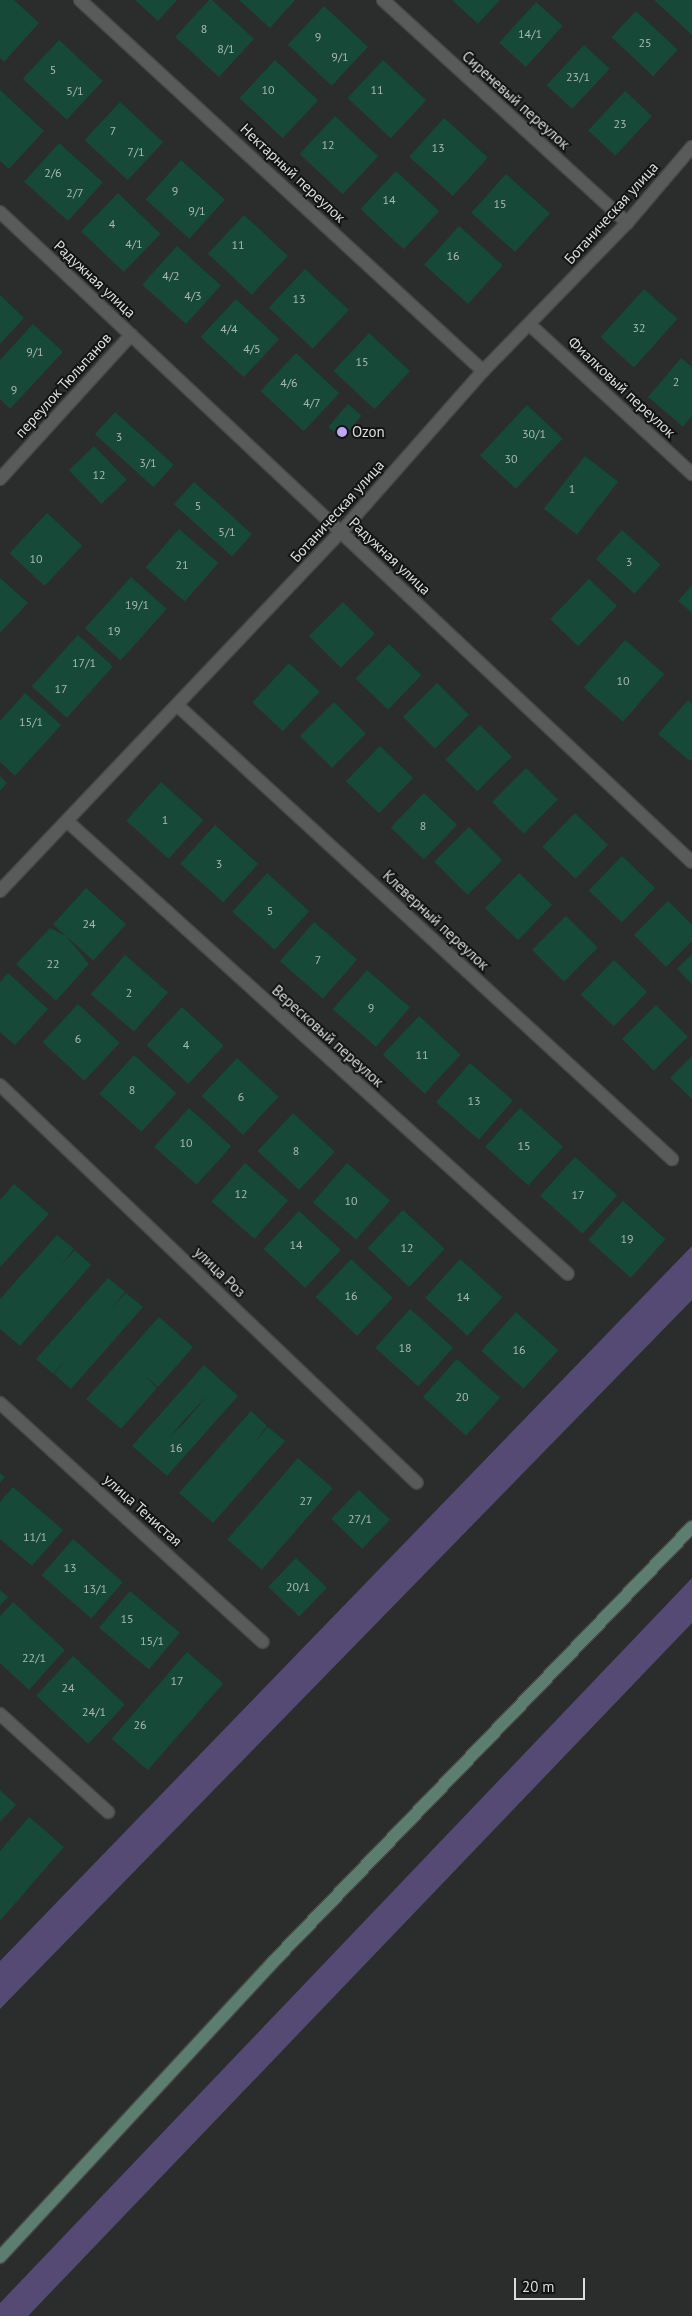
<!DOCTYPE html>
<meta charset="utf-8">
<style>
body{margin:0}
#map{position:relative;width:692px;height:2316px;overflow:hidden;background:#2a2d2b;font-family:"PT Sans",sans-serif}
div>[style]{position:absolute}
[style*='--x']{left:calc(var(--x)*1px);top:calc(var(--y)*1px);width:calc(var(--w)*1px);rotate:calc(var(--a)*1deg)}
.green>*{inset:0;background:#554a74}
.building>*{inset:0;background:#164938;transform-origin:0 0}
.roads{filter:drop-shadow(1px 0 #464948) drop-shadow(-1px 0 #464948) drop-shadow(0 1px #464948) drop-shadow(0 -1px #464948)}
.street>*{height:12px;margin:-6px;padding:0 6px;transform-origin:6px;border-radius:6px;background:#585b59}
.secondary>*{height:12px;margin:-6px;padding:0 6px;transform-origin:6px;border-radius:6px;background:#5c7e70}
.dots>*{width:14px;height:14px;translate:-50% -50%;box-sizing:border-box;border:2px solid #131514;border-radius:50%}
span{translate:-50% -50%;white-space:nowrap;text-align:center;line-height:1.15;-webkit-text-stroke:4px #131514;paint-order:stroke}
.number-label{font-size:12px;color:#aab8b3}
.number-label span{-webkit-text-stroke-width:0}
.street-label{font-size:15px;color:#dbdddc}
.poi-label{font-size:15px;color:#dbdddc}
.left{translate:0 -50%;text-align:left}
.scale{position:absolute;left:514px;top:2278px;width:71px;height:22px;box-sizing:border-box;border:2px solid #dbdddc;border-top:0;padding-left:6px;font-size:15px;line-height:18px;white-space:nowrap;color:#dbdddc;-webkit-text-stroke:4px #131514;paint-order:stroke}
</style>
<div id="map">
<div class="green">
<div style="clip-path:polygon(692px 1246px,692px 1300px,0 2009px,0 1961px)"></div>
<div style="clip-path:polygon(692px 1578px,692px 1623px,28px 2316px,0 2316px,0 2303px)"></div>
</div>
<div class="building">
<div style="clip-path:polygon(0 0,14px 0,39px 23px,4px 62px,0 58px)"></div>
<div style="clip-path:polygon(135px 0,177px 0,158px 21px)"></div>
<div style="clip-path:polygon(209px 0,212px 0,254px 39px,219px 77px,175px 37px)"></div>
<div style="clip-path:polygon(239px 0,295px 0,270px 28px)"></div>
<div style="clip-path:polygon(452px 0,500px 0,478px 24px)"></div>
<div style="clip-path:polygon(654px 0,692px 0,692px 35px)"></div>
<div style="left:536px;top:2px;width:36px;height:55px;rotate:42deg"></div>
<div style="left:324px;top:6px;width:60px;height:53px;rotate:43deg"></div>
<div style="left:636px;top:11px;width:57px;height:36px;rotate:43deg"></div>
<div style="left:59px;top:40px;width:60px;height:53px;rotate:43deg"></div>
<div style="left:584px;top:45px;width:35px;height:55px;rotate:43deg"></div>
<div style="left:275px;top:60px;width:59px;height:52px;rotate:43deg"></div>
<div style="left:383px;top:60px;width:59px;height:52px;rotate:43deg"></div>
<div style="clip-path:polygon(0 90px,44px 131px,9px 169px,0 161px)"></div>
<div style="left:625px;top:91px;width:37px;height:54px;rotate:43deg"></div>
<div style="left:120px;top:102px;width:59px;height:52px;rotate:43deg"></div>
<div style="left:335px;top:116px;width:59px;height:52px;rotate:43deg"></div>
<div style="left:444px;top:118px;width:59px;height:52px;rotate:42deg"></div>
<div style="left:59px;top:143px;width:59px;height:52px;rotate:42deg"></div>
<div style="left:181px;top:160px;width:59px;height:53px;rotate:42deg"></div>
<div style="left:396px;top:171px;width:59px;height:52px;rotate:43deg"></div>
<div style="left:506px;top:174px;width:59px;height:52px;rotate:42deg"></div>
<div style="left:118px;top:193px;width:59px;height:53px;rotate:44deg"></div>
<div style="left:244px;top:215px;width:60px;height:53px;rotate:43deg"></div>
<div style="left:459px;top:226px;width:59px;height:52px;rotate:42deg"></div>
<div style="left:177px;top:246px;width:59px;height:52px;rotate:42deg"></div>
<div style="left:305px;top:269px;width:60px;height:53px;rotate:43deg"></div>
<div style="left:644px;top:289px;width:45px;height:65px;rotate:42deg"></div>
<div style="clip-path:polygon(0 295px,24px 318px,0 344px)"></div>
<div style="left:236px;top:299px;width:59px;height:52px;rotate:43deg"></div>
<div style="clip-path:polygon(33px 324px,63px 352px,10px 409px,0 399px,0 360px)"></div>
<div style="left:369px;top:333px;width:56px;height:52px;rotate:43deg"></div>
<div style="left:296px;top:353px;width:59px;height:52px;rotate:43deg"></div>
<div style="clip-path:polygon(681px 358px,692px 367px,692px 416px,683px 427px,648px 397px)"></div>
<div style="left:348px;top:404px;width:18px;height:30px;rotate:41deg"></div>
<div style="left:527px;top:405px;width:49px;height:69px;rotate:43deg"></div>
<div style="left:115px;top:412px;width:79px;height:30px;rotate:42deg"></div>
<div style="left:94px;top:446px;width:47px;height:35px;rotate:46deg"></div>
<div style="left:585px;top:456px;width:42px;height:67px;rotate:38deg"></div>
<div style="left:194px;top:482px;width:78px;height:30px;rotate:42deg"></div>
<div style="left:47px;top:513px;width:48px;height:55px;rotate:43deg"></div>
<div style="left:179px;top:529px;width:52px;height:51px;rotate:41deg"></div>
<div style="left:622px;top:530px;width:52px;height:39px;rotate:42deg"></div>
<div style="left:131px;top:577px;width:48px;height:69px;rotate:42deg"></div>
<div style="clip-path:polygon(0 578px,28px 603px,0 633px)"></div>
<div style="left:589px;top:579px;width:39px;height:56px;rotate:44deg"></div>
<div style="clip-path:polygon(692px 585px,692px 613px,678px 601px)"></div>
<div style="left:343px;top:602px;width:45px;height:48px;rotate:45deg"></div>
<div style="left:78px;top:635px;width:47px;height:69px;rotate:42deg"></div>
<div style="left:625px;top:640px;width:52px;height:63px;rotate:41deg"></div>
<div style="left:389px;top:644px;width:45px;height:48px;rotate:44deg"></div>
<div style="left:289px;top:663px;width:42px;height:54px;rotate:43deg"></div>
<div style="left:437px;top:683px;width:45px;height:48px;rotate:45deg"></div>
<div style="clip-path:polygon(25px 693px,61px 725px,15px 776px,0 762px,0 721px)"></div>
<div style="clip-path:polygon(688px 700px,692px 704px,692px 759px,690px 761px,658px 734px)"></div>
<div style="left:334px;top:702px;width:45px;height:48px;rotate:45deg"></div>
<div style="left:480px;top:725px;width:45px;height:49px;rotate:45deg"></div>
<div style="left:380px;top:746px;width:46px;height:49px;rotate:44deg"></div>
<div style="left:526px;top:768px;width:45px;height:48px;rotate:45deg"></div>
<div style="clip-path:polygon(0 776px,7px 783px,0 791px)"></div>
<div style="left:161px;top:782px;width:57px;height:52px;rotate:42deg"></div>
<div style="left:424px;top:793px;width:46px;height:48px;rotate:44deg"></div>
<div style="left:575px;top:813px;width:46px;height:47px;rotate:44deg"></div>
<div style="left:215px;top:825px;width:58px;height:52px;rotate:42deg"></div>
<div style="left:469px;top:827px;width:47px;height:49px;rotate:45deg"></div>
<div style="left:622px;top:856px;width:46px;height:48px;rotate:44deg"></div>
<div style="left:267px;top:873px;width:57px;height:52px;rotate:42deg"></div>
<div style="left:519px;top:873px;width:46px;height:49px;rotate:44deg"></div>
<div style="left:86px;top:888px;width:54px;height:49px;rotate:42deg"></div>
<div style="clip-path:polygon(668px 901px,692px 925px,692px 941px,666px 967px,634px 935px)"></div>
<div style="left:566px;top:916px;width:45px;height:48px;rotate:45deg"></div>
<div style="left:314px;top:922px;width:57px;height:52px;rotate:41deg"></div>
<div style="clip-path:polygon(50px 928px,66px 936px,89px 964px,56px 1001px,16px 964px)"></div>
<div style="clip-path:polygon(692px 954px,692px 984px,677px 969px)"></div>
<div style="left:125px;top:955px;width:57px;height:52px;rotate:41deg"></div>
<div style="left:614px;top:960px;width:46px;height:48px;rotate:44deg"></div>
<div style="left:367px;top:970px;width:57px;height:52px;rotate:41deg"></div>
<div style="clip-path:polygon(8px 973px,48px 1009px,15px 1045px,0 1032px,0 982px)"></div>
<div style="left:78px;top:1004px;width:57px;height:52px;rotate:43deg"></div>
<div style="left:656px;top:1005px;width:45px;height:48px;rotate:45deg"></div>
<div style="left:182px;top:1007px;width:57px;height:52px;rotate:43deg"></div>
<div style="left:419px;top:1016px;width:57px;height:53px;rotate:43deg"></div>
<div style="left:134px;top:1055px;width:57px;height:52px;rotate:42deg"></div>
<div style="clip-path:polygon(692px 1056px,692px 1099px,670px 1078px)"></div>
<div style="left:237px;top:1058px;width:57px;height:52px;rotate:43deg"></div>
<div style="left:470px;top:1063px;width:57px;height:52px;rotate:41deg"></div>
<div style="left:189px;top:1108px;width:57px;height:52px;rotate:42deg"></div>
<div style="left:520px;top:1108px;width:58px;height:52px;rotate:42deg"></div>
<div style="left:293px;top:1113px;width:57px;height:52px;rotate:43deg"></div>
<div style="left:575px;top:1157px;width:57px;height:52px;rotate:42deg"></div>
<div style="left:245px;top:1163px;width:57px;height:51px;rotate:41deg"></div>
<div style="left:347px;top:1163px;width:57px;height:52px;rotate:41deg"></div>
<div style="clip-path:polygon(14px 1184px,49px 1214px,0 1267px,0 1200px)"></div>
<div style="left:623px;top:1201px;width:57px;height:52px;rotate:42deg"></div>
<div style="left:403px;top:1210px;width:57px;height:52px;rotate:43deg"></div>
<div style="left:299px;top:1211px;width:57px;height:52px;rotate:43deg"></div>
<div style="clip-path:polygon(57px 1235px,74px 1249px,60px 1266px,75px 1250px,91px 1265px,20px 1346px,0 1329px,0 1299px)"></div>
<div style="left:351px;top:1259px;width:57px;height:52px;rotate:43deg"></div>
<div style="left:460px;top:1259px;width:57px;height:52px;rotate:42deg"></div>
<div style="clip-path:polygon(108px 1278px,125px 1292px,111px 1309px,126px 1293px,143px 1307px,71px 1389px,54px 1374px,68px 1357px,53px 1374px,36px 1359px)"></div>
<div style="left:410px;top:1309px;width:58px;height:52px;rotate:42deg"></div>
<div style="left:516px;top:1312px;width:57px;height:52px;rotate:42deg"></div>
<div style="clip-path:polygon(159px 1317px,193px 1347px,158px 1387px,146px 1377px,157px 1388px,121px 1429px,86px 1399px)"></div>
<div style="left:457px;top:1359px;width:58px;height:51px;rotate:42deg"></div>
<div style="clip-path:polygon(evenodd,204px 1365px,238px 1396px,167px 1476px,132px 1446px,204px 1365px,208px 1395px,186px 1421px,170px 1437px,184px 1420px,208px 1395px)"></div>
<div style="clip-path:polygon(251px 1411px,267px 1426px,254px 1443px,268px 1427px,285px 1441px,213px 1523px,179px 1493px)"></div>
<div style="left:298px;top:1458px;width:46px;height:108px;rotate:41deg"></div>
<div style="clip-path:polygon(0 1473px,5px 1477px,0 1483px)"></div>
<div style="clip-path:polygon(13px 1487px,63px 1530px,32px 1566px,0 1539px,0 1502px)"></div>
<div style="left:359px;top:1490px;width:43px;height:40px;rotate:44deg"></div>
<div style="left:73px;top:1539px;width:66px;height:48px;rotate:41deg"></div>
<div style="left:296px;top:1558px;width:43px;height:40px;rotate:44deg"></div>
<div style="clip-path:polygon(0 1590px,8px 1597px,0 1606px)"></div>
<div style="left:130px;top:1591px;width:65px;height:48px;rotate:40deg"></div>
<div style="clip-path:polygon(13px 1602px,65px 1650px,29px 1690px,0 1663px,0 1616px)"></div>
<div style="left:187px;top:1652px;width:48px;height:115px;rotate:41deg"></div>
<div style="left:73px;top:1656px;width:71px;height:54px;rotate:43deg"></div>
<div style="clip-path:polygon(0 1790px,16px 1805px,0 1822px)"></div>
<div style="clip-path:polygon(29px 1817px,64px 1847px,0 1921px,0 1851px)"></div>
</div>
<div class="roads">
<div class="street">
<div style="--x:80;--y:0;--w:548;--a:42.63"></div>
<div style="--x:383;--y:0;--w:331;--a:42.4"></div>
<div style="--x:0;--y:212;--w:949;--a:43.21"></div>
<div style="--x:529;--y:324;--w:222;--a:42.6"></div>
<div style="--x:0;--y:479;--w:195;--a:-47.7"></div>
<div style="--x:177;--y:705;--w:672;--a:42.53"></div>
<div style="--x:67;--y:821;--w:675;--a:42.12"></div>
<div style="--x:0;--y:891;--w:495;--a:-46.5"></div>
<div style="--x:341;--y:532;--w:215;--a:-48.6"></div>
<div style="--x:483;--y:371;--w:206;--a:-45.8"></div>
<div style="--x:627;--y:223;--w:100;--a:-49.5"></div>
<div style="--x:0;--y:1085;--w:576;--a:43.66"></div>
<div style="--x:0;--y:1403;--w:355;--a:42.3"></div>
<div style="--x:0;--y:1714;--w:146;--a:42.2"></div>
</div>
<div class="secondary">
<div style="--x:0;--y:2257;--w:402;--a:-47.2"></div>
<div style="--x:273;--y:1962;--w:604;--a:-46.07"></div>
</div>
</div>
<div class="dots">
<div style="left:342px;top:432px;background:#bda9f5"></div>
</div>
<div class="number-label">
<span style="left:204px;top:29px">8</span>
<span style="left:530px;top:34px">14/1</span>
<span style="left:318px;top:37px">9</span>
<span style="left:645px;top:43px">25</span>
<span style="left:226px;top:49px">8/1</span>
<span style="left:340px;top:57px">9/1</span>
<span style="left:53px;top:70px">5</span>
<span style="left:578px;top:77px">23/1</span>
<span style="left:268px;top:90px">10</span>
<span style="left:377px;top:90px">11</span>
<span style="left:75px;top:91px">5/1</span>
<span style="left:620px;top:124px">23</span>
<span style="left:113px;top:131px">7</span>
<span style="left:328px;top:145px">12</span>
<span style="left:438px;top:148px">13</span>
<span style="left:136px;top:152px">7/1</span>
<span style="left:53px;top:173px">2/6</span>
<span style="left:175px;top:191px">9</span>
<span style="left:75px;top:193px">2/7</span>
<span style="left:389px;top:200px">14</span>
<span style="left:500px;top:204px">15</span>
<span style="left:197px;top:211px">9/1</span>
<span style="left:112px;top:224px">4</span>
<span style="left:134px;top:244px">4/1</span>
<span style="left:238px;top:245px">11</span>
<span style="left:453px;top:256px">16</span>
<span style="left:171px;top:276px">4/2</span>
<span style="left:193px;top:296px">4/3</span>
<span style="left:299px;top:299px">13</span>
<span style="left:639px;top:328px">32</span>
<span style="left:229px;top:329px">4/4</span>
<span style="left:252px;top:349px">4/5</span>
<span style="left:35px;top:352px">9/1</span>
<span style="left:362px;top:362px">15</span>
<span style="left:676px;top:382px">2</span>
<span style="left:289px;top:383px">4/6</span>
<span style="left:14px;top:390px">9</span>
<span style="left:312px;top:403px">4/7</span>
<span style="left:534px;top:434px">30/1</span>
<span style="left:119px;top:437px">3</span>
<span style="left:511px;top:459px">30</span>
<span style="left:148px;top:463px">3/1</span>
<span style="left:99px;top:475px">12</span>
<span style="left:572px;top:489px">1</span>
<span style="left:198px;top:506px">5</span>
<span style="left:227px;top:532px">5/1</span>
<span style="left:36px;top:559px">10</span>
<span style="left:629px;top:562px">3</span>
<span style="left:182px;top:565px">21</span>
<span style="left:137px;top:605px">19/1</span>
<span style="left:114px;top:631px">19</span>
<span style="left:84px;top:663px">17/1</span>
<span style="left:623px;top:681px">10</span>
<span style="left:61px;top:689px">17</span>
<span style="left:31px;top:722px">15/1</span>
<span style="left:165px;top:820px">1</span>
<span style="left:423px;top:826px">8</span>
<span style="left:219px;top:864px">3</span>
<span style="left:270px;top:911px">5</span>
<span style="left:89px;top:924px">24</span>
<span style="left:318px;top:960px">7</span>
<span style="left:53px;top:964px">22</span>
<span style="left:129px;top:993px">2</span>
<span style="left:371px;top:1008px">9</span>
<span style="left:78px;top:1039px">6</span>
<span style="left:186px;top:1045px">4</span>
<span style="left:422px;top:1055px">11</span>
<span style="left:132px;top:1090px">8</span>
<span style="left:241px;top:1097px">6</span>
<span style="left:474px;top:1101px">13</span>
<span style="left:186px;top:1143px">10</span>
<span style="left:524px;top:1146px">15</span>
<span style="left:296px;top:1151px">8</span>
<span style="left:241px;top:1194px">12</span>
<span style="left:578px;top:1195px">17</span>
<span style="left:351px;top:1201px">10</span>
<span style="left:627px;top:1239px">19</span>
<span style="left:296px;top:1245px">14</span>
<span style="left:407px;top:1248px">12</span>
<span style="left:351px;top:1296px">16</span>
<span style="left:463px;top:1297px">14</span>
<span style="left:405px;top:1348px">18</span>
<span style="left:519px;top:1350px">16</span>
<span style="left:462px;top:1397px">20</span>
<span style="left:176px;top:1448px">16</span>
<span style="left:306px;top:1501px">27</span>
<span style="left:360px;top:1519px">27/1</span>
<span style="left:35px;top:1537px">11/1</span>
<span style="left:70px;top:1568px">13</span>
<span style="left:298px;top:1587px">20/1</span>
<span style="left:95px;top:1589px">13/1</span>
<span style="left:127px;top:1619px">15</span>
<span style="left:152px;top:1641px">15/1</span>
<span style="left:34px;top:1658px">22/1</span>
<span style="left:177px;top:1681px">17</span>
<span style="left:68px;top:1688px">24</span>
<span style="left:94px;top:1712px">24/1</span>
<span style="left:140px;top:1725px">26</span>
</div>
<div class="street-label">
<span style="left:516px;top:100px;rotate:42deg">Сиреневый переулок</span>
<span style="left:293px;top:173px;rotate:43deg">Нектарный переулок</span>
<span style="left:611px;top:213px;rotate:-48deg">Ботаническая улица</span>
<span style="left:95px;top:279px;rotate:43deg">Радужная улица</span>
<span style="left:63px;top:385px;rotate:-48deg">переулок Тюльпанов</span>
<span style="left:622px;top:387px;rotate:43deg">Фиалковый переулок</span>
<span style="left:337px;top:511px;rotate:-48deg">Ботаническая улица</span>
<span style="left:390px;top:556px;rotate:43deg">Радужная улица</span>
<span style="left:436px;top:920px;rotate:43deg">Клеверный переулок</span>
<span style="left:328px;top:1036px;rotate:42deg">Вересковый переулок</span>
<span style="left:220px;top:1272px;rotate:44deg">улица Роз</span>
<span style="left:143px;top:1510px;rotate:42deg">улица Тенистая</span>
</div>
<div class="poi-label">
<span class="left" style="left:352px;top:432px">Ozon</span>
</div>
<div class="scale">20 m</div>
</div>
